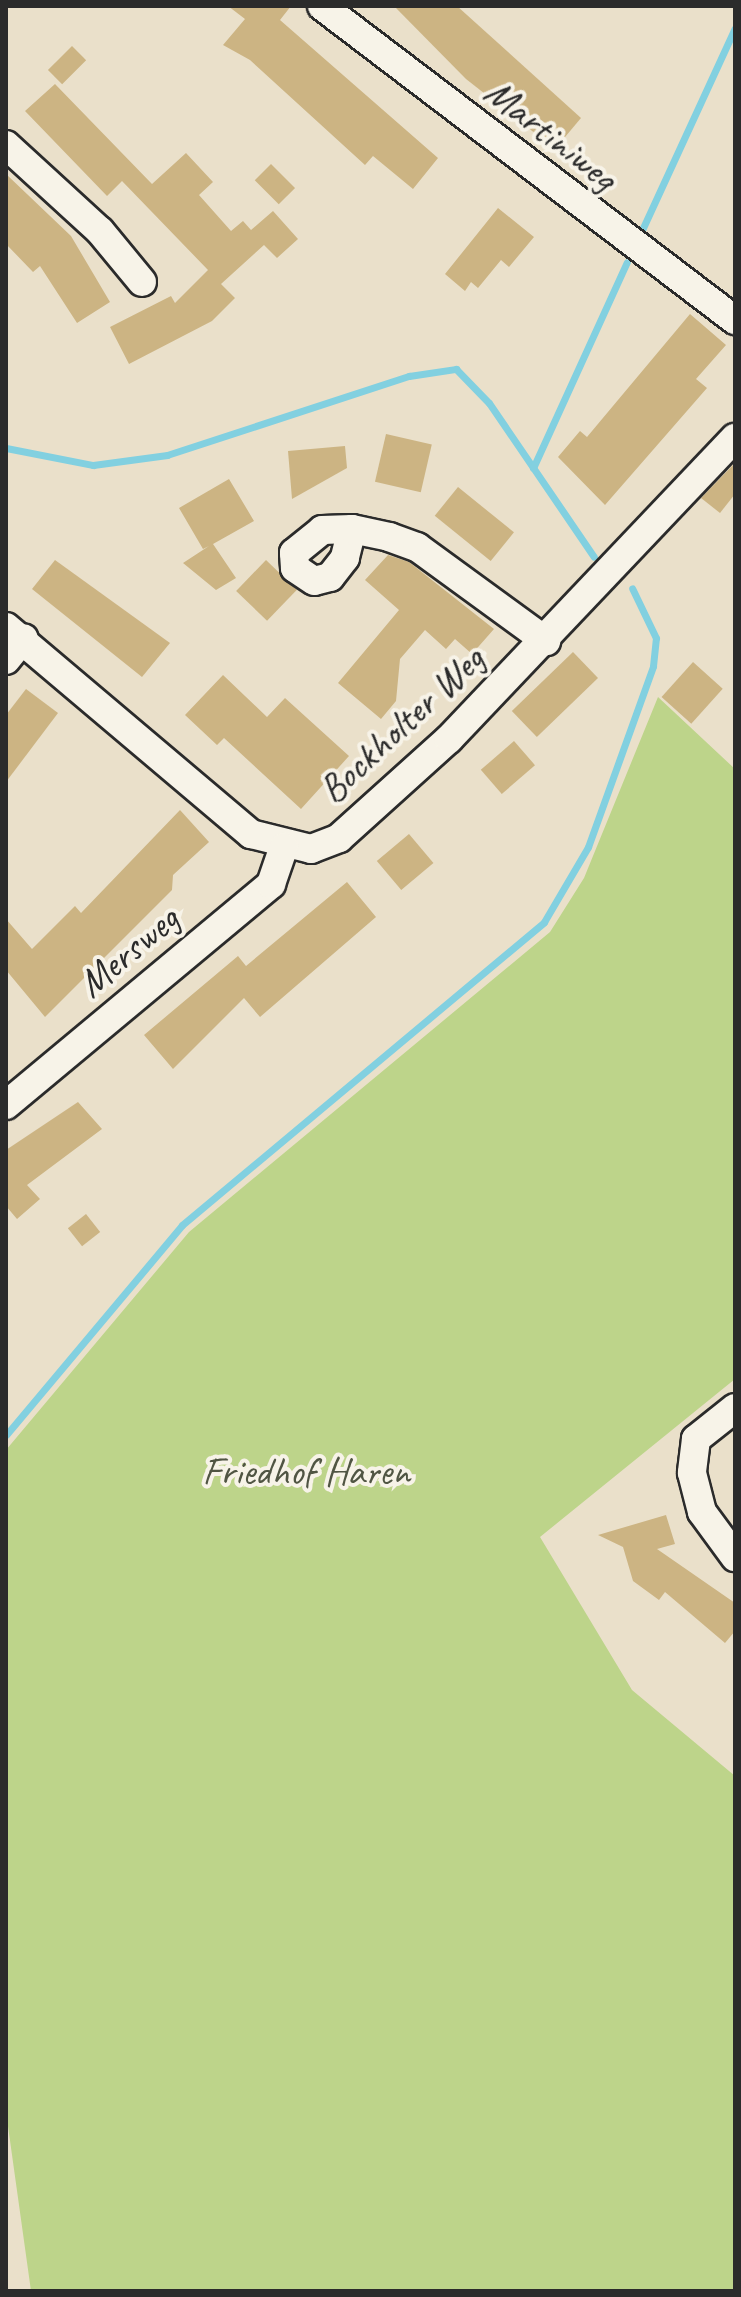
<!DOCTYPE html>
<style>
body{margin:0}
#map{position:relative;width:741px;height:2297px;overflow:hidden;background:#eae0ca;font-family:Caveat,sans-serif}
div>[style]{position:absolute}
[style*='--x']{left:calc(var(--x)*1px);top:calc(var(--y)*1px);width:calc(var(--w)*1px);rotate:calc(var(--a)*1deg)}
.green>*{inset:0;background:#bdd48a}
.stream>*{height:7px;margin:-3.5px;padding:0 3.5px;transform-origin:3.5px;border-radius:3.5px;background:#82d0e0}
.building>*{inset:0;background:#ccb483;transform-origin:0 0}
.roads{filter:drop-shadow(2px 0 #2b2b2b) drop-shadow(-2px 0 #2b2b2b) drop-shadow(0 2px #2b2b2b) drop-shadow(0 -2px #2b2b2b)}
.street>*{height:28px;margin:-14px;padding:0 14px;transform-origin:14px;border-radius:14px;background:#f7f3e8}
span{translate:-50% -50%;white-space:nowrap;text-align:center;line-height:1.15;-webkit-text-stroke:8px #f7f3e8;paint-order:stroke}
.street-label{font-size:40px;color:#2b2b2b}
.park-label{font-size:40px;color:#505543}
.frame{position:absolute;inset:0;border:8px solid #2b2b2b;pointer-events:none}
</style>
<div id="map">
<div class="green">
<div style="clip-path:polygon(658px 697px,735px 769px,735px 1379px,540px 1537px,632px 1690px,735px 1776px,735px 2291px,31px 2291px,6px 2112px,6px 1450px,189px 1232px,550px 932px,584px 878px)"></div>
</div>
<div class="stream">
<div style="--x:642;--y:230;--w:222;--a:-65.3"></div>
<div style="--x:6;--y:448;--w:89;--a:11.1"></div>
<div style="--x:93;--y:465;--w:75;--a:-7.7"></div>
<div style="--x:167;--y:455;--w:255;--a:-18.1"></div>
<div style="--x:409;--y:376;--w:48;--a:-8.5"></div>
<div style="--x:456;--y:369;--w:47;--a:45.9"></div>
<div style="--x:489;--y:403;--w:186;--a:55.7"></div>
<div style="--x:533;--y:468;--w:226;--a:-65.5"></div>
<div style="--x:6;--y:1435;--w:274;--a:-50"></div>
<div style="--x:182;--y:1225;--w:472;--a:-39.9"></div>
<div style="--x:544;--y:922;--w:87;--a:-59.6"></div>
<div style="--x:588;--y:847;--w:192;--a:-70.2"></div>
<div style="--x:653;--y:666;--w:28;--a:-84"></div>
<div style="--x:656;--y:638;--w:55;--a:-115.6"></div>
</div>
<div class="building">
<div style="clip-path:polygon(228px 6px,291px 6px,280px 20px,438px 158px,413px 189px,373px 156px,365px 165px,250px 60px,223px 45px,245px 19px)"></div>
<div style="clip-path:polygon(394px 6px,457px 6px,581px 118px,555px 149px,466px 79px)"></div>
<div style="left:72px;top:46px;width:20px;height:34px;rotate:45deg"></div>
<div style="clip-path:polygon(55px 84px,152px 184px,186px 153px,213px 182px,199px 195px,231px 231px,243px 221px,251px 230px,273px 211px,298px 239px,277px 258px,264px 245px,221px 284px,235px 298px,212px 321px,129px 364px,110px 327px,171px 296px,175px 303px,208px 270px,122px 181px,107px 196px,25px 111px)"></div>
<div style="left:271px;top:164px;width:34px;height:23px;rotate:45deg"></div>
<div style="clip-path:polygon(6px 174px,71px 236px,110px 302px,77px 323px,40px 266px,33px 272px,6px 244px)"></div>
<div style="clip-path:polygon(498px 208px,534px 237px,509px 267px,501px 260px,478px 288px,471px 282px,465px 291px,445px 274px)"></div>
<div style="clip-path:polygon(690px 314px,726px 345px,696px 379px,707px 388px,605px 505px,558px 457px,580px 431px,587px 437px)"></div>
<div style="left:386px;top:434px;width:47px;height:49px;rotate:13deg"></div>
<div style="clip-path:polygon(345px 446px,347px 468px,292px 499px,288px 451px)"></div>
<div style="clip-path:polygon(735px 463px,735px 494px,720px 513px,701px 498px)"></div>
<div style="clip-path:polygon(229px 479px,254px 521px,213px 544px,236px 578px,216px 590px,183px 563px,209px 546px,203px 549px,179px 508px)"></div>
<div style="left:458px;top:487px;width:72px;height:37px;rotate:39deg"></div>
<div style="clip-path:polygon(388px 555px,409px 562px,494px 629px,472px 654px,455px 639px,446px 649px,425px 630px,400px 659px,396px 701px,381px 719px,338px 683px,399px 610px,365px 580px)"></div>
<div style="clip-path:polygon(55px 560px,170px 643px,142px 677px,32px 589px)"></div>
<div style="left:266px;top:560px;width:43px;height:43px;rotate:44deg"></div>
<div style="left:573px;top:652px;width:36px;height:85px;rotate:46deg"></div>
<div style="left:693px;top:662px;width:40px;height:47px;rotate:42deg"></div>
<div style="clip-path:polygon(223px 675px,267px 717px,285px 698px,349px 756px,301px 809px,224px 738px,217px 745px,185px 715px)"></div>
<div style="clip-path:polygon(26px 689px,58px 713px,6px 782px,6px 715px)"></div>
<div style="left:514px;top:741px;width:32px;height:44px;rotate:49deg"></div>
<div style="clip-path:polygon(180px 810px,209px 842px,173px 875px,172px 890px,45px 1017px,6px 970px,6px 919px,32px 949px,75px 906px,81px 913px)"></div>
<div style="left:409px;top:834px;width:38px;height:42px;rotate:50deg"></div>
<div style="clip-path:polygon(347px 882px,376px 917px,260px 1017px,244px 998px,173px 1069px,144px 1035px,238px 956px,246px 966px)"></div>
<div style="clip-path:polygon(78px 1102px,102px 1129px,27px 1185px,40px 1199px,17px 1219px,6px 1206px,6px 1150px)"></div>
<div style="left:86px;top:1214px;width:23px;height:23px;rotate:52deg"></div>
<div style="clip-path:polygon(666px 1515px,675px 1544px,657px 1549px,735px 1603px,735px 1631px,725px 1643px,665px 1592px,659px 1600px,633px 1581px,623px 1547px,598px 1535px)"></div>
</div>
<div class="roads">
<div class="street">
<div style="--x:322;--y:6;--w:519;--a:37.25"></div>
<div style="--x:6;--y:145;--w:127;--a:42.5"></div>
<div style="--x:100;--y:231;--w:66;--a:50.5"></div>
<div style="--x:352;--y:529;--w:30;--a:104"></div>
<div style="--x:345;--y:558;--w:24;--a:128"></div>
<div style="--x:330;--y:577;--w:16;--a:166"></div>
<div style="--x:314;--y:581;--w:23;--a:-146"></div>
<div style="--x:295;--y:568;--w:15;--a:-94"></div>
<div style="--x:294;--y:553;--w:36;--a:-39"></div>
<div style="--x:322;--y:530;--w:30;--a:-2"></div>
<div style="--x:352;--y:529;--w:38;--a:12"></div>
<div style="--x:389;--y:537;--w:30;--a:20"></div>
<div style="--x:417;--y:547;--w:160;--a:36.1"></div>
<div style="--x:6;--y:627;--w:321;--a:40.2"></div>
<div style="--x:251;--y:834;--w:62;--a:14"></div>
<div style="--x:311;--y:849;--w:30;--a:-21"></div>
<div style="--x:339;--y:838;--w:148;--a:-42"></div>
<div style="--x:449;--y:739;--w:415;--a:-46.5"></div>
<div style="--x:6;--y:660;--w:28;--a:-51"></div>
<div style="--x:6;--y:1105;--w:345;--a:-39.8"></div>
<div style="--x:271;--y:884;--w:39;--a:-71"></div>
<div style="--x:735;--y:1408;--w:50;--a:141.5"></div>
<div style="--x:696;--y:1439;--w:34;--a:97"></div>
<div style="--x:692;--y:1473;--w:40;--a:75.6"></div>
<div style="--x:702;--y:1512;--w:56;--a:53.7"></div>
</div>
</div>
<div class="street-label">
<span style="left:551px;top:134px;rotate:38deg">Martiniweg</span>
<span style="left:401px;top:724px;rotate:-43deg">Bockholter Weg</span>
<span style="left:128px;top:951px;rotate:-40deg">Mersweg</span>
</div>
<div class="park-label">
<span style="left:306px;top:1471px">Friedhof Haren</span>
</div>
<div class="frame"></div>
</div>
